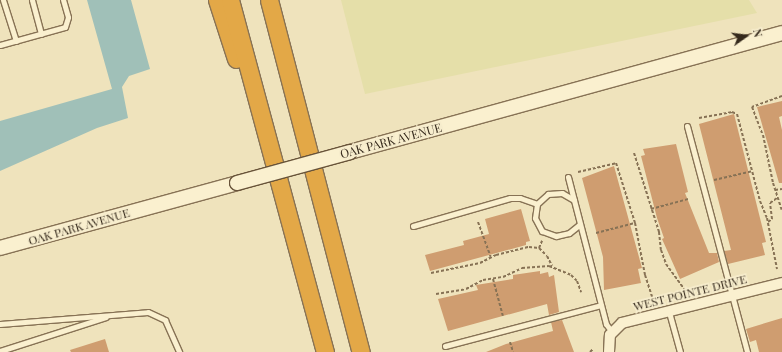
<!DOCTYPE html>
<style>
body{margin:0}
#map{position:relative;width:782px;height:352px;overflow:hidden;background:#efe3bc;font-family:"Playfair Display",serif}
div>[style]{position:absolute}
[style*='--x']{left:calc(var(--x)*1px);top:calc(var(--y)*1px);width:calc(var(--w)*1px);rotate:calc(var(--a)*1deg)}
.farmland>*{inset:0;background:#e5dfa9}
.water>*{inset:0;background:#a0c0b8}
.building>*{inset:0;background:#cf9d70}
.path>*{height:2px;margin-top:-1px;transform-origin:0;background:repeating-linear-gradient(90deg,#877255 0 3px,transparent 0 5px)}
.roads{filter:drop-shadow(1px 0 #877255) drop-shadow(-1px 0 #877255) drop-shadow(0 1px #877255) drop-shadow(0 -1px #877255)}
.lane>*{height:5px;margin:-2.5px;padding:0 2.5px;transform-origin:2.5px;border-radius:2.5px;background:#faf0cf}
.street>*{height:10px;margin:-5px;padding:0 5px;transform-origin:5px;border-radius:5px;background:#faf0cf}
.secondary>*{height:14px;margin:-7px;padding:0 7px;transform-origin:7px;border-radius:7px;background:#faf0cf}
.highway>*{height:17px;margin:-8.5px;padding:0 8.5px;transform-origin:8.5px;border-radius:8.5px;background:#e3a847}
.bridges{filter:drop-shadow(1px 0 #685339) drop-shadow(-1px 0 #685339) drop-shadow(0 1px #685339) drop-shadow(0 -1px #685339)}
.secondary-bridge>*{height:14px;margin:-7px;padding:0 7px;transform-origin:7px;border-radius:7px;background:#faf0cf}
span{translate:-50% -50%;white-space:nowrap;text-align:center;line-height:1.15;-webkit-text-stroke:3.5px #f6eccc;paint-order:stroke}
.street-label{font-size:12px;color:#35291b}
.north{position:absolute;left:726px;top:16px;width:40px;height:40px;-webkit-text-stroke:3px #f6eccc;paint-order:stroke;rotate:76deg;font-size:11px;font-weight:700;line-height:16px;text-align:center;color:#35291b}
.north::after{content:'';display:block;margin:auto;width:14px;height:18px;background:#35291b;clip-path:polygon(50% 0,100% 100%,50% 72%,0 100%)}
</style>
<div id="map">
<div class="farmland">
<div style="clip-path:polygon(341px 0,749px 0,757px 13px,365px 94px)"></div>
</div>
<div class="water">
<div style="clip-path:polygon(87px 0,131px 0,150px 69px,129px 76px,122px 87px,128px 118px,97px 128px,0 171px,0 121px,112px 89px)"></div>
</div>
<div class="building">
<div style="clip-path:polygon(782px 101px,782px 116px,779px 117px,782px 130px,782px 183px,779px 183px,757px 107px)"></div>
<div style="clip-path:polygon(734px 114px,766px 242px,762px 243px,765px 255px,728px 264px,724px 251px,731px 250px,699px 124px)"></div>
<div style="clip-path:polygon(676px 144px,688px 192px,685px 193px,709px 253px,717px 253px,719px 262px,680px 279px,662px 239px,664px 238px,657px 218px,641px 156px,645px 155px,643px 149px)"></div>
<div style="clip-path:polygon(614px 166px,642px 268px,638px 269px,641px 283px,604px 290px,603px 257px,582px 178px)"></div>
<div style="clip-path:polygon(521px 209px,530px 241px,526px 242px,526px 245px,430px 271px,425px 255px,464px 245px,463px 241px,489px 234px,485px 219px)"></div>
<div style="clip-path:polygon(540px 271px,540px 274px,548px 272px,549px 277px,554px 275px,559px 312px,549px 315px,547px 304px,448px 331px,438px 299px,478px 290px,476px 285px,513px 279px,513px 275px)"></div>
<div style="clip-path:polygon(782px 318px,782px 352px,759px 352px,756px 340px,750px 342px,746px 329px)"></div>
<div style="clip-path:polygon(562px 320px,574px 352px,486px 352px,506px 344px,553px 331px,551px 322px)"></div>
<div style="clip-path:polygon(105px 339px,109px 352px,71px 352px,70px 350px)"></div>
</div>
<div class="path">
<div style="--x:782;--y:96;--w:32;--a:160"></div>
<div style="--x:752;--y:107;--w:30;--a:69"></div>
<div style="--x:763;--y:135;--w:49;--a:78.2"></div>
<div style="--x:773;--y:183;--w:28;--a:72"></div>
<div style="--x:699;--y:118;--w:34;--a:-10"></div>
<div style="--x:732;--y:112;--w:5;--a:22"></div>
<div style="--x:737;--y:114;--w:90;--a:75.2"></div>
<div style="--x:760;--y:201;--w:18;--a:68"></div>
<div style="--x:767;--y:218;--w:52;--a:78.9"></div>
<div style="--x:634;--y:153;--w:83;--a:72.4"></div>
<div style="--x:659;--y:232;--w:18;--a:84"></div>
<div style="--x:661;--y:250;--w:15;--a:70"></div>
<div style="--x:666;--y:264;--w:37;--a:54"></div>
<div style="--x:578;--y:172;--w:39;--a:-13"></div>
<div style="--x:616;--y:163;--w:63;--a:72.4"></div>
<div style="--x:635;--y:223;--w:53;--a:79.1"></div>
<div style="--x:645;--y:275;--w:28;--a:72"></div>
<div style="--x:714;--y:180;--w:40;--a:-13"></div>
<div style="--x:775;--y:190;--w:7;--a:-8"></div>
<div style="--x:651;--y:209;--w:39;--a:-15"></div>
<div style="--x:478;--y:222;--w:37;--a:70"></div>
<div style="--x:768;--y:222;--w:5;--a:-37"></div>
<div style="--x:772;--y:219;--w:16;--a:-97"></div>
<div style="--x:770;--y:203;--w:9;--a:-36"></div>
<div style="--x:596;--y:233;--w:40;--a:-14.4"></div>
<div style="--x:539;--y:248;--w:11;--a:45"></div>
<div style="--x:547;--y:256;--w:11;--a:63"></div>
<div style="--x:431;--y:273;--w:50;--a:-11.5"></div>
<div style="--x:480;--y:263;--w:18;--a:-27"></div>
<div style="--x:496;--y:255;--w:34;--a:-14"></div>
<div style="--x:529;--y:247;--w:10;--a:6"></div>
<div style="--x:539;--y:248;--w:8;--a:-67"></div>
<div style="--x:493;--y:279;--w:38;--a:75"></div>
<div style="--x:436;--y:294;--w:30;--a:-9"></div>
<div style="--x:466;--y:289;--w:19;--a:-28"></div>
<div style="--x:483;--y:280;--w:20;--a:-9"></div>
<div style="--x:503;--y:277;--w:21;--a:-25"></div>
<div style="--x:522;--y:268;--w:27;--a:-4"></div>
<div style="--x:549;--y:266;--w:24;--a:22"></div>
<div style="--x:571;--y:275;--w:8;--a:45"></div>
<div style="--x:577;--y:281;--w:12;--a:70"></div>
<div style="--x:510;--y:342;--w:10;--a:73"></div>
<div style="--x:590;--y:352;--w:4;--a:-45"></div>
</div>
<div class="roads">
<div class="lane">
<div style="--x:3;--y:0;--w:43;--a:72.4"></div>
<div style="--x:32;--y:0;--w:35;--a:75"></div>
<div style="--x:0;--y:45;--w:67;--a:-15.5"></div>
<div style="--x:65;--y:27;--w:10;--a:-73"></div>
<div style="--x:68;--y:17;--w:18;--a:-106"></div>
<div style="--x:687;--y:126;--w:234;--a:75.1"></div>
<div style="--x:568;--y:177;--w:152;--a:75.5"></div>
<div style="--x:606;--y:324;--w:10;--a:53"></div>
<div style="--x:574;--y:200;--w:14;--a:-150"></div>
<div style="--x:562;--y:193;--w:14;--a:176"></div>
<div style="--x:548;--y:194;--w:15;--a:138"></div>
<div style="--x:537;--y:204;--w:14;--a:98"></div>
<div style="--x:535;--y:218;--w:15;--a:62"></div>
<div style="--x:542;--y:231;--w:15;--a:20"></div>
<div style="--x:556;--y:236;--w:13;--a:-13"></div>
<div style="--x:569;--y:233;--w:14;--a:-39"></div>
<div style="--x:413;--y:226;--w:101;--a:-16.1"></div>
<div style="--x:510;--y:198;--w:10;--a:0"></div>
<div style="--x:520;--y:198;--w:18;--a:19"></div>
<div style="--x:669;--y:312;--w:41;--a:74.6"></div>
<div style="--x:0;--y:324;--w:148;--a:-4.6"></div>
<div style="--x:148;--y:312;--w:19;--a:25"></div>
<div style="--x:165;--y:320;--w:35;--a:66"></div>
<div style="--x:445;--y:346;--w:161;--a:-14.7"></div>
<div style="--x:0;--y:351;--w:111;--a:-17.8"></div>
</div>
<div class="street">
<div style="--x:609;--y:352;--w:17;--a:-87"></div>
<div style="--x:610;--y:335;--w:17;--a:-45"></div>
<div style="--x:622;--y:323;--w:165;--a:-14"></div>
</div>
<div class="secondary">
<div style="--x:350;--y:152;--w:448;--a:-15.4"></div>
<div style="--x:0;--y:248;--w:246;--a:-15.3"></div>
</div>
<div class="highway">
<div style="--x:217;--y:0;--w:62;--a:72.1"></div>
<div style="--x:230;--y:0;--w:365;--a:74.9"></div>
<div style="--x:269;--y:0;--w:364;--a:75.4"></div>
</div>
</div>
<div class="bridges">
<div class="secondary-bridge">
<div style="--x:237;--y:183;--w:117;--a:-15.3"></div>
</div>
</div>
<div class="street-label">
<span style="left:391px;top:141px;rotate:-15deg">OAK PARK AVENUE</span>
<span style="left:79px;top:227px;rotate:-16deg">OAK PARK AVENUE</span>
<span style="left:690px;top:293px;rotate:-14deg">WEST POINTE DRIVE</span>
</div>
<div class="north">N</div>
</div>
